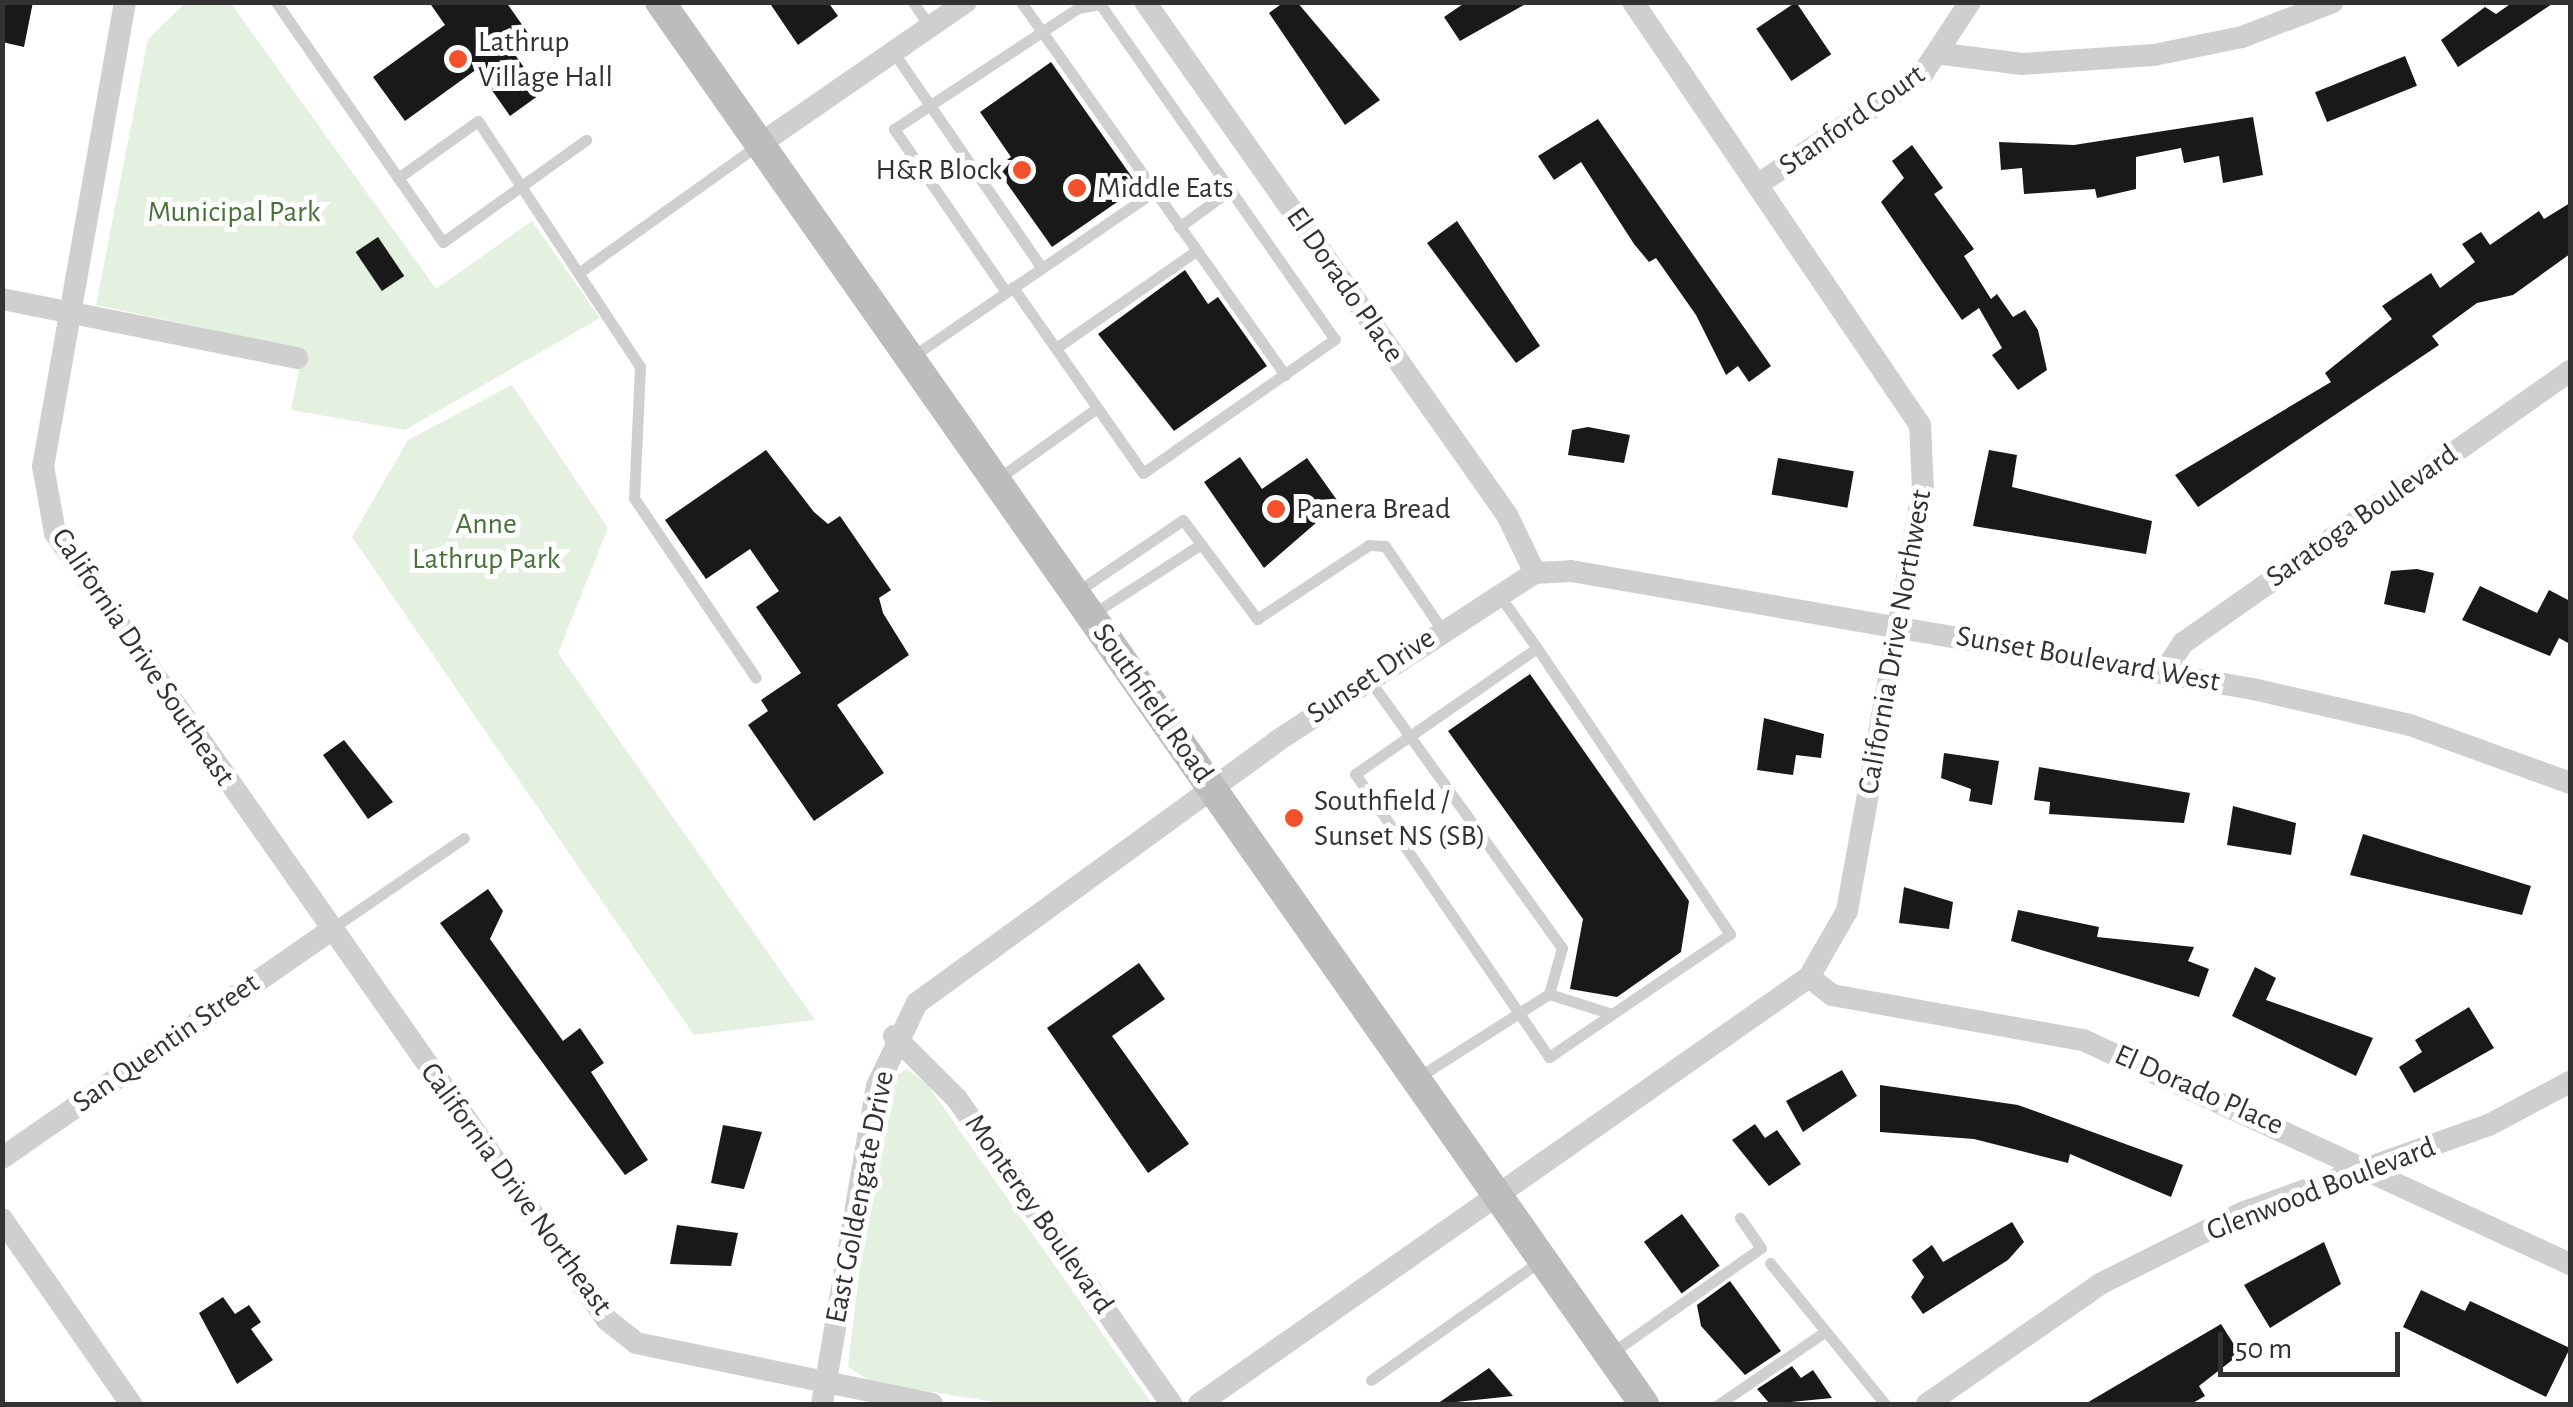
<!DOCTYPE html>
<style>
body{margin:0}
#map{position:relative;width:2573px;height:1407px;overflow:hidden;background:#fff;font-family:"Alegreya Sans",sans-serif}
div>[style]{position:absolute}
[style*='--x']{left:calc(var(--x)*1px);top:calc(var(--y)*1px);width:calc(var(--w)*1px);rotate:calc(var(--a)*1deg)}
.green>*{inset:0;background:#e4f0e0}
.building>*{inset:0;background:#191919;transform-origin:0 0}
.lane>*{height:11px;margin:-5.5px;padding:0 5.5px;transform-origin:5.5px;border-radius:5.5px;background:#cfcfcf}
.street>*{height:22px;margin:-11px;padding:0 11px;transform-origin:11px;border-radius:11px;background:#cfcfcf}
.secondary>*{height:30px;margin:-15px;padding:0 15px;transform-origin:15px;border-radius:15px;background:#bcbcbc}
.dots>*{width:28px;height:28px;translate:-50% -50%;box-sizing:border-box;border:5px solid #fff;border-radius:50%}
span{translate:-50% -50%;white-space:nowrap;text-align:center;line-height:1.15;-webkit-text-stroke:10px #fff;paint-order:stroke}
.poi-label{font-size:30px;color:#323232}
.left{translate:0 -50%;text-align:left}
.right{translate:-100% -50%;text-align:right}
.street-label{font-size:30px;color:#323232}
.park-label{font-size:30px;color:#47733b}
.frame{position:absolute;inset:0;border:5px solid #323232;pointer-events:none}
.scale{position:absolute;left:2218px;top:1332px;width:182px;height:45px;box-sizing:border-box;border:5px solid #323232;border-top:0;padding-left:12px;font-size:30px;line-height:35px;white-space:nowrap;color:#323232;-webkit-text-stroke:8px #fff;paint-order:stroke}
</style>
<div id="map">
<div class="green">
<div style="clip-path:polygon(230px 2px,436px 289px,532px 221px,600px 318px,405px 430px,291px 410px,303px 349px,96px 305px,148px 39px,185px 3px)"></div>
<div style="clip-path:polygon(512px 385px,608px 528px,558px 653px,815px 1020px,694px 1035px,352px 537px,408px 440px)"></div>
<div style="clip-path:polygon(907px 1069px,927px 1084px,1152px 1404px,1006px 1404px,872px 1382px,848px 1367px,868px 1199px,893px 1077px)"></div>
</div>
<div class="building">
<div style="clip-path:polygon(2px 2px,33px 2px,24px 47px,2px 42px)"></div>
<div style="clip-path:polygon(429px 2px,506px 2px,530px 36px,511px 49px,542px 93px,510px 116px,477px 69px,405px 121px,373px 77px,445px 25px)"></div>
<div style="clip-path:polygon(769px 2px,828px 2px,838px 16px,798px 45px)"></div>
<div style="clip-path:polygon(1284px 2px,1297px 2px,1380px 100px,1345px 125px,1269px 13px)"></div>
<div style="clip-path:polygon(1466px 2px,1529px 2px,1460px 41px,1444px 17px)"></div>
<div style="left:1796px;top:2px;width:63px;height:48px;rotate:56deg"></div>
<div style="clip-path:polygon(2513px 2px,2555px 2px,2458px 67px,2441px 40px,2485px 7px,2496px 14px)"></div>
<div style="left:2405px;top:56px;width:32px;height:97px;rotate:68deg"></div>
<div style="clip-path:polygon(1051px 62px,1139px 187px,1052px 247px,996px 168px,1011px 157px,980px 112px)"></div>
<div style="clip-path:polygon(2253px 117px,2263px 175px,2223px 183px,2219px 156px,2184px 163px,2181px 148px,2136px 157px,2136px 189px,2097px 198px,2095px 189px,2024px 194px,2022px 168px,2001px 170px,1999px 142px,2074px 145px)"></div>
<div style="clip-path:polygon(1598px 119px,1771px 366px,1749px 382px,1738px 366px,1726px 375px,1696px 315px,1656px 258px,1649px 262px,1634px 244px,1581px 162px,1554px 180px,1538px 156px)"></div>
<div style="clip-path:polygon(1912px 145px,1943px 188px,1934px 194px,1974px 249px,1964px 256px,1991px 299px,1997px 294px,2013px 317px,2025px 310px,2038px 330px,2047px 370px,2018px 390px,1992px 355px,2002px 348px,1979px 308px,1962px 320px,1881px 202px,1904px 178px,1892px 161px)"></div>
<div style="clip-path:polygon(2570px 203px,2570px 254px,2513px 295px,2477px 303px,2432px 336px,2439px 345px,2198px 507px,2175px 475px,2331px 382px,2325px 373px,2392px 319px,2382px 306px,2431px 273px,2440px 288px,2475px 262px,2462px 244px,2481px 232px,2490px 245px,2539px 211px,2544px 219px)"></div>
<div style="clip-path:polygon(1457px 221px,1540px 346px,1516px 363px,1427px 243px)"></div>
<div style="left:378px;top:237px;width:47px;height:27px;rotate:56deg"></div>
<div style="clip-path:polygon(1185px 270px,1208px 304px,1218px 297px,1267px 366px,1174px 431px,1098px 334px)"></div>
<div style="clip-path:polygon(1588px 427px,1630px 435px,1624px 463px,1568px 455px,1572px 430px)"></div>
<div style="clip-path:polygon(766px 450px,814px 512px,828px 524px,840px 516px,891px 590px,879px 598px,883px 613px,909px 655px,837px 705px,884px 773px,814px 821px,748px 725px,768px 711px,761px 700px,801px 673px,756px 607px,779px 591px,750px 549px,706px 579px,665px 520px)"></div>
<div style="clip-path:polygon(1989px 450px,2017px 455px,2012px 487px,2152px 521px,2146px 554px,1973px 526px)"></div>
<div style="clip-path:polygon(1240px 457px,1262px 489px,1307px 458px,1339px 503px,1264px 568px,1204px 482px)"></div>
<div style="left:1778px;top:458px;width:77px;height:37px;rotate:10deg"></div>
<div style="clip-path:polygon(2417px 569px,2434px 573px,2425px 613px,2384px 604px,2391px 571px)"></div>
<div style="clip-path:polygon(2480px 586px,2537px 613px,2549px 590px,2570px 601px,2570px 644px,2559px 638px,2550px 656px,2462px 620px)"></div>
<div style="clip-path:polygon(1530px 674px,1689px 901px,1681px 952px,1617px 997px,1570px 989px,1583px 919px,1448px 731px)"></div>
<div style="clip-path:polygon(1764px 718px,1824px 734px,1821px 758px,1796px 755px,1793px 775px,1757px 770px)"></div>
<div style="clip-path:polygon(344px 740px,393px 802px,368px 819px,323px 755px)"></div>
<div style="clip-path:polygon(1944px 753px,1999px 761px,1992px 805px,1969px 801px,1971px 789px,1941px 778px)"></div>
<div style="clip-path:polygon(2039px 767px,2190px 793px,2184px 823px,2049px 814px,2050px 802px,2034px 800px)"></div>
<div style="clip-path:polygon(2233px 806px,2296px 823px,2291px 855px,2227px 845px)"></div>
<div style="clip-path:polygon(2363px 834px,2531px 886px,2522px 915px,2350px 875px)"></div>
<div style="clip-path:polygon(1904px 887px,1953px 902px,1949px 929px,1899px 923px)"></div>
<div style="clip-path:polygon(488px 889px,503px 911px,490px 939px,563px 1041px,580px 1028px,604px 1063px,591px 1072px,648px 1160px,625px 1175px,440px 923px)"></div>
<div style="clip-path:polygon(2018px 910px,2099px 927px,2097px 937px,2194px 947px,2188px 961px,2209px 969px,2199px 997px,2011px 941px)"></div>
<div style="clip-path:polygon(1139px 963px,1165px 999px,1112px 1036px,1189px 1144px,1148px 1173px,1047px 1028px)"></div>
<div style="clip-path:polygon(2255px 967px,2276px 978px,2266px 1000px,2373px 1038px,2356px 1076px,2232px 1016px)"></div>
<div style="clip-path:polygon(2469px 1007px,2494px 1048px,2414px 1093px,2399px 1067px,2422px 1052px,2415px 1040px)"></div>
<div style="clip-path:polygon(1842px 1070px,1857px 1096px,1803px 1132px,1786px 1101px)"></div>
<div style="clip-path:polygon(1880px 1085px,2018px 1105px,2183px 1165px,2171px 1197px,2070px 1154px,2068px 1163px,1974px 1139px,1880px 1132px)"></div>
<div style="clip-path:polygon(1755px 1124px,1765px 1138px,1777px 1130px,1801px 1164px,1769px 1186px,1732px 1140px)"></div>
<div style="clip-path:polygon(723px 1125px,762px 1132px,744px 1189px,711px 1183px)"></div>
<div style="left:1682px;top:1214px;width:64px;height:47px;rotate:54deg"></div>
<div style="clip-path:polygon(2012px 1222px,2024px 1242px,2008px 1260px,1923px 1314px,1911px 1297px,1924px 1277px,1912px 1260px,1932px 1245px,1943px 1262px)"></div>
<div style="clip-path:polygon(677px 1225px,738px 1233px,731px 1266px,670px 1264px)"></div>
<div style="clip-path:polygon(2324px 1242px,2341px 1284px,2270px 1328px,2244px 1285px)"></div>
<div style="clip-path:polygon(1730px 1281px,1781px 1351px,1745px 1375px,1701px 1326px,1697px 1305px)"></div>
<div style="clip-path:polygon(2421px 1290px,2465px 1311px,2470px 1301px,2570px 1348px,2546px 1397px,2403px 1327px)"></div>
<div style="clip-path:polygon(223px 1297px,235px 1314px,249px 1305px,261px 1322px,251px 1329px,273px 1360px,237px 1384px,199px 1313px)"></div>
<div style="clip-path:polygon(2221px 1324px,2240px 1354px,2199px 1386px,2205px 1396px,2191px 1404px,2085px 1404px)"></div>
<div style="clip-path:polygon(1792px 1366px,1801px 1378px,1813px 1370px,1832px 1398px,1770px 1404px,1757px 1389px)"></div>
<div style="clip-path:polygon(1489px 1368px,1513px 1396px,1437px 1404px)"></div>
</div>
<div class="lane">
<div style="--x:276;--y:2;--w:292;--a:55.2"></div>
<div style="--x:443;--y:242;--w:176;--a:-35.5"></div>
<div style="--x:913;--y:2;--w:30;--a:56"></div>
<div style="--x:1021;--y:2;--w:457;--a:54.7"></div>
<div style="--x:894;--y:53;--w:260;--a:55.5"></div>
<div style="--x:398;--y:178;--w:98;--a:-35.5"></div>
<div style="--x:478;--y:121;--w:295;--a:56.6"></div>
<div style="--x:640;--y:367;--w:131;--a:92.6"></div>
<div style="--x:634;--y:498;--w:217;--a:55.9"></div>
<div style="--x:1179;--y:227;--w:63;--a:-36"></div>
<div style="--x:584;--y:269;--w:215;--a:-35.5"></div>
<div style="--x:1006;--y:292;--w:198;--a:-124.5"></div>
<div style="--x:894;--y:129;--w:220;--a:-33.3"></div>
<div style="--x:1078;--y:8;--w:22;--a:-10"></div>
<div style="--x:1100;--y:4;--w:409;--a:55"></div>
<div style="--x:1335;--y:339;--w:234;--a:145.1"></div>
<div style="--x:1143;--y:473;--w:227;--a:-125"></div>
<div style="--x:1056;--y:348;--w:170;--a:-34.7"></div>
<div style="--x:913;--y:356;--w:291;--a:-34.3"></div>
<div style="--x:999;--y:478;--w:120;--a:-35.5"></div>
<div style="--x:1075;--y:593;--w:130;--a:-34.1"></div>
<div style="--x:1183;--y:520;--w:124;--a:53.2"></div>
<div style="--x:1257;--y:619;--w:134;--a:-33.5"></div>
<div style="--x:1369;--y:545;--w:16;--a:4"></div>
<div style="--x:1385;--y:546;--w:99;--a:55.7"></div>
<div style="--x:1499;--y:595;--w:65;--a:54.4"></div>
<div style="--x:1537;--y:648;--w:345;--a:56"></div>
<div style="--x:1730;--y:934;--w:219;--a:145.8"></div>
<div style="--x:1549;--y:1057;--w:343;--a:-124.4"></div>
<div style="--x:1355;--y:774;--w:221;--a:-34.7"></div>
<div style="--x:1091;--y:615;--w:131;--a:-32.8"></div>
<div style="--x:1368;--y:678;--w:332;--a:54.3"></div>
<div style="--x:1562;--y:948;--w:48;--a:105.8"></div>
<div style="--x:331;--y:929;--w:161;--a:-34.4"></div>
<div style="--x:1417;--y:1078;--w:156;--a:-32.5"></div>
<div style="--x:1549;--y:994;--w:63;--a:17.6"></div>
<div style="--x:1770;--y:1263;--w:182;--a:50.8"></div>
<div style="--x:1610;--y:1354;--w:184;--a:-35.1"></div>
<div style="--x:1761;--y:1248;--w:37;--a:-125"></div>
<div style="--x:1371;--y:1380;--w:209;--a:-35.1"></div>
<div style="--x:1719;--y:1404;--w:122;--a:-34.3"></div>
</div>
<div class="street">
<div style="--x:125;--y:2;--w:471;--a:100"></div>
<div style="--x:43;--y:466;--w:68;--a:79.8"></div>
<div style="--x:55;--y:533;--w:961;--a:54.95"></div>
<div style="--x:607;--y:1320;--w:37;--a:38"></div>
<div style="--x:636;--y:1343;--w:302;--a:11.6"></div>
<div style="--x:1145;--y:2;--w:628;--a:54.79"></div>
<div style="--x:1507;--y:515;--w:64;--a:64.2"></div>
<div style="--x:1943;--y:54;--w:80;--a:7.2"></div>
<div style="--x:2022;--y:64;--w:132;--a:-3.9"></div>
<div style="--x:2154;--y:55;--w:90;--a:-11.6"></div>
<div style="--x:2242;--y:37;--w:97;--a:-21"></div>
<div style="--x:760;--y:144;--w:250;--a:-34.6"></div>
<div style="--x:1760;--y:183;--w:197;--a:-34"></div>
<div style="--x:1923;--y:73;--w:85;--a:-56.5"></div>
<div style="--x:2;--y:299;--w:301;--a:11.3"></div>
<div style="--x:2164;--y:672;--w:35;--a:-57"></div>
<div style="--x:2183;--y:643;--w:473;--a:-35.1"></div>
<div style="--x:1809;--y:977;--w:29;--a:38"></div>
<div style="--x:1832;--y:995;--w:255;--a:10.2"></div>
<div style="--x:2083;--y:1040;--w:536;--a:24.7"></div>
<div style="--x:894;--y:1036;--w:89;--a:45"></div>
<div style="--x:957;--y:1099;--w:373;--a:54.9"></div>
<div style="--x:2;--y:1158;--w:400;--a:-34.7"></div>
<div style="--x:2;--y:1219;--w:226;--a:55.1"></div>
<div style="--x:822;--y:1404;--w:323;--a:-80.2"></div>
<div style="--x:877;--y:1086;--w:92;--a:-64.3"></div>
<div style="--x:917;--y:1003;--w:445;--a:-36"></div>
<div style="--x:1277;--y:741;--w:308;--a:-33.1"></div>
<div style="--x:1535;--y:573;--w:36;--a:-3"></div>
<div style="--x:1571;--y:571;--w:692;--a:9.82"></div>
<div style="--x:2253;--y:689;--w:161;--a:12.9"></div>
<div style="--x:2410;--y:725;--w:170;--a:19.9"></div>
<div style="--x:1199;--y:1404;--w:745;--a:-34.99"></div>
<div style="--x:1809;--y:977;--w:76;--a:-60.1"></div>
<div style="--x:1847;--y:911;--w:428;--a:-79.8"></div>
<div style="--x:1923;--y:490;--w:65;--a:-92.6"></div>
<div style="--x:1920;--y:425;--w:511;--a:-124.16"></div>
<div style="--x:1927;--y:1404;--w:211;--a:-34.7"></div>
<div style="--x:2100;--y:1284;--w:161;--a:-26.6"></div>
<div style="--x:2244;--y:1212;--w:260;--a:-19.6"></div>
<div style="--x:2489;--y:1125;--w:92;--a:-28"></div>
</div>
<div class="secondary">
<div style="--x:660;--y:2;--w:1713;--a:54.94"></div>
</div>
<div class="dots">
<div style="left:458px;top:59px;background:#f2512b"></div>
<div style="left:1022px;top:170px;background:#f2512b"></div>
<div style="left:1077px;top:188px;background:#f2512b"></div>
<div style="left:1276px;top:509px;background:#f2512b"></div>
<div style="left:1294px;top:818px;background:#f2512b"></div>
</div>
<div class="poi-label">
<span class="left" style="left:478px;top:59px">Lathrup<br>Village Hall</span>
<span class="right" style="left:1002px;top:170px">H&amp;R Block</span>
<span class="left" style="left:1097px;top:188px">Middle Eats</span>
<span class="left" style="left:1296px;top:509px">Panera Bread</span>
<span class="left" style="left:1314px;top:818px">Southfield /<br>Sunset NS (SB)</span>
</div>
<div class="street-label">
<span style="left:1852px;top:120px;rotate:-35deg">Stanford Court</span>
<span style="left:1345px;top:285px;rotate:55deg">El Dorado Place</span>
<span style="left:2362px;top:516px;rotate:-35deg">Saratoga Boulevard</span>
<span style="left:1895px;top:642px;rotate:-80deg">California Drive Northwest</span>
<span style="left:143px;top:657px;rotate:56deg">California Drive Southeast</span>
<span style="left:2088px;top:659px;rotate:10deg">Sunset Boulevard West</span>
<span style="left:1371px;top:676px;rotate:-34deg">Sunset Drive</span>
<span style="left:1153px;top:703px;rotate:55deg">Southfield Road</span>
<span style="left:166px;top:1043px;rotate:-35deg">San Quentin Street</span>
<span style="left:2199px;top:1090px;rotate:24deg">El Dorado Place</span>
<span style="left:516px;top:1189px;rotate:54deg">California Drive Northeast</span>
<span style="left:2321px;top:1189px;rotate:-21deg">Glenwood Boulevard</span>
<span style="left:860px;top:1197px;rotate:-79deg">East Goldengate Drive</span>
<span style="left:1039px;top:1214px;rotate:55deg">Monterey Boulevard</span>
</div>
<div class="park-label">
<span style="left:234px;top:212px">Municipal Park</span>
<span style="left:486px;top:541px">Anne<br>Lathrup Park</span>
</div>
<div class="frame"></div>
<div class="scale">50 m</div>
</div>
